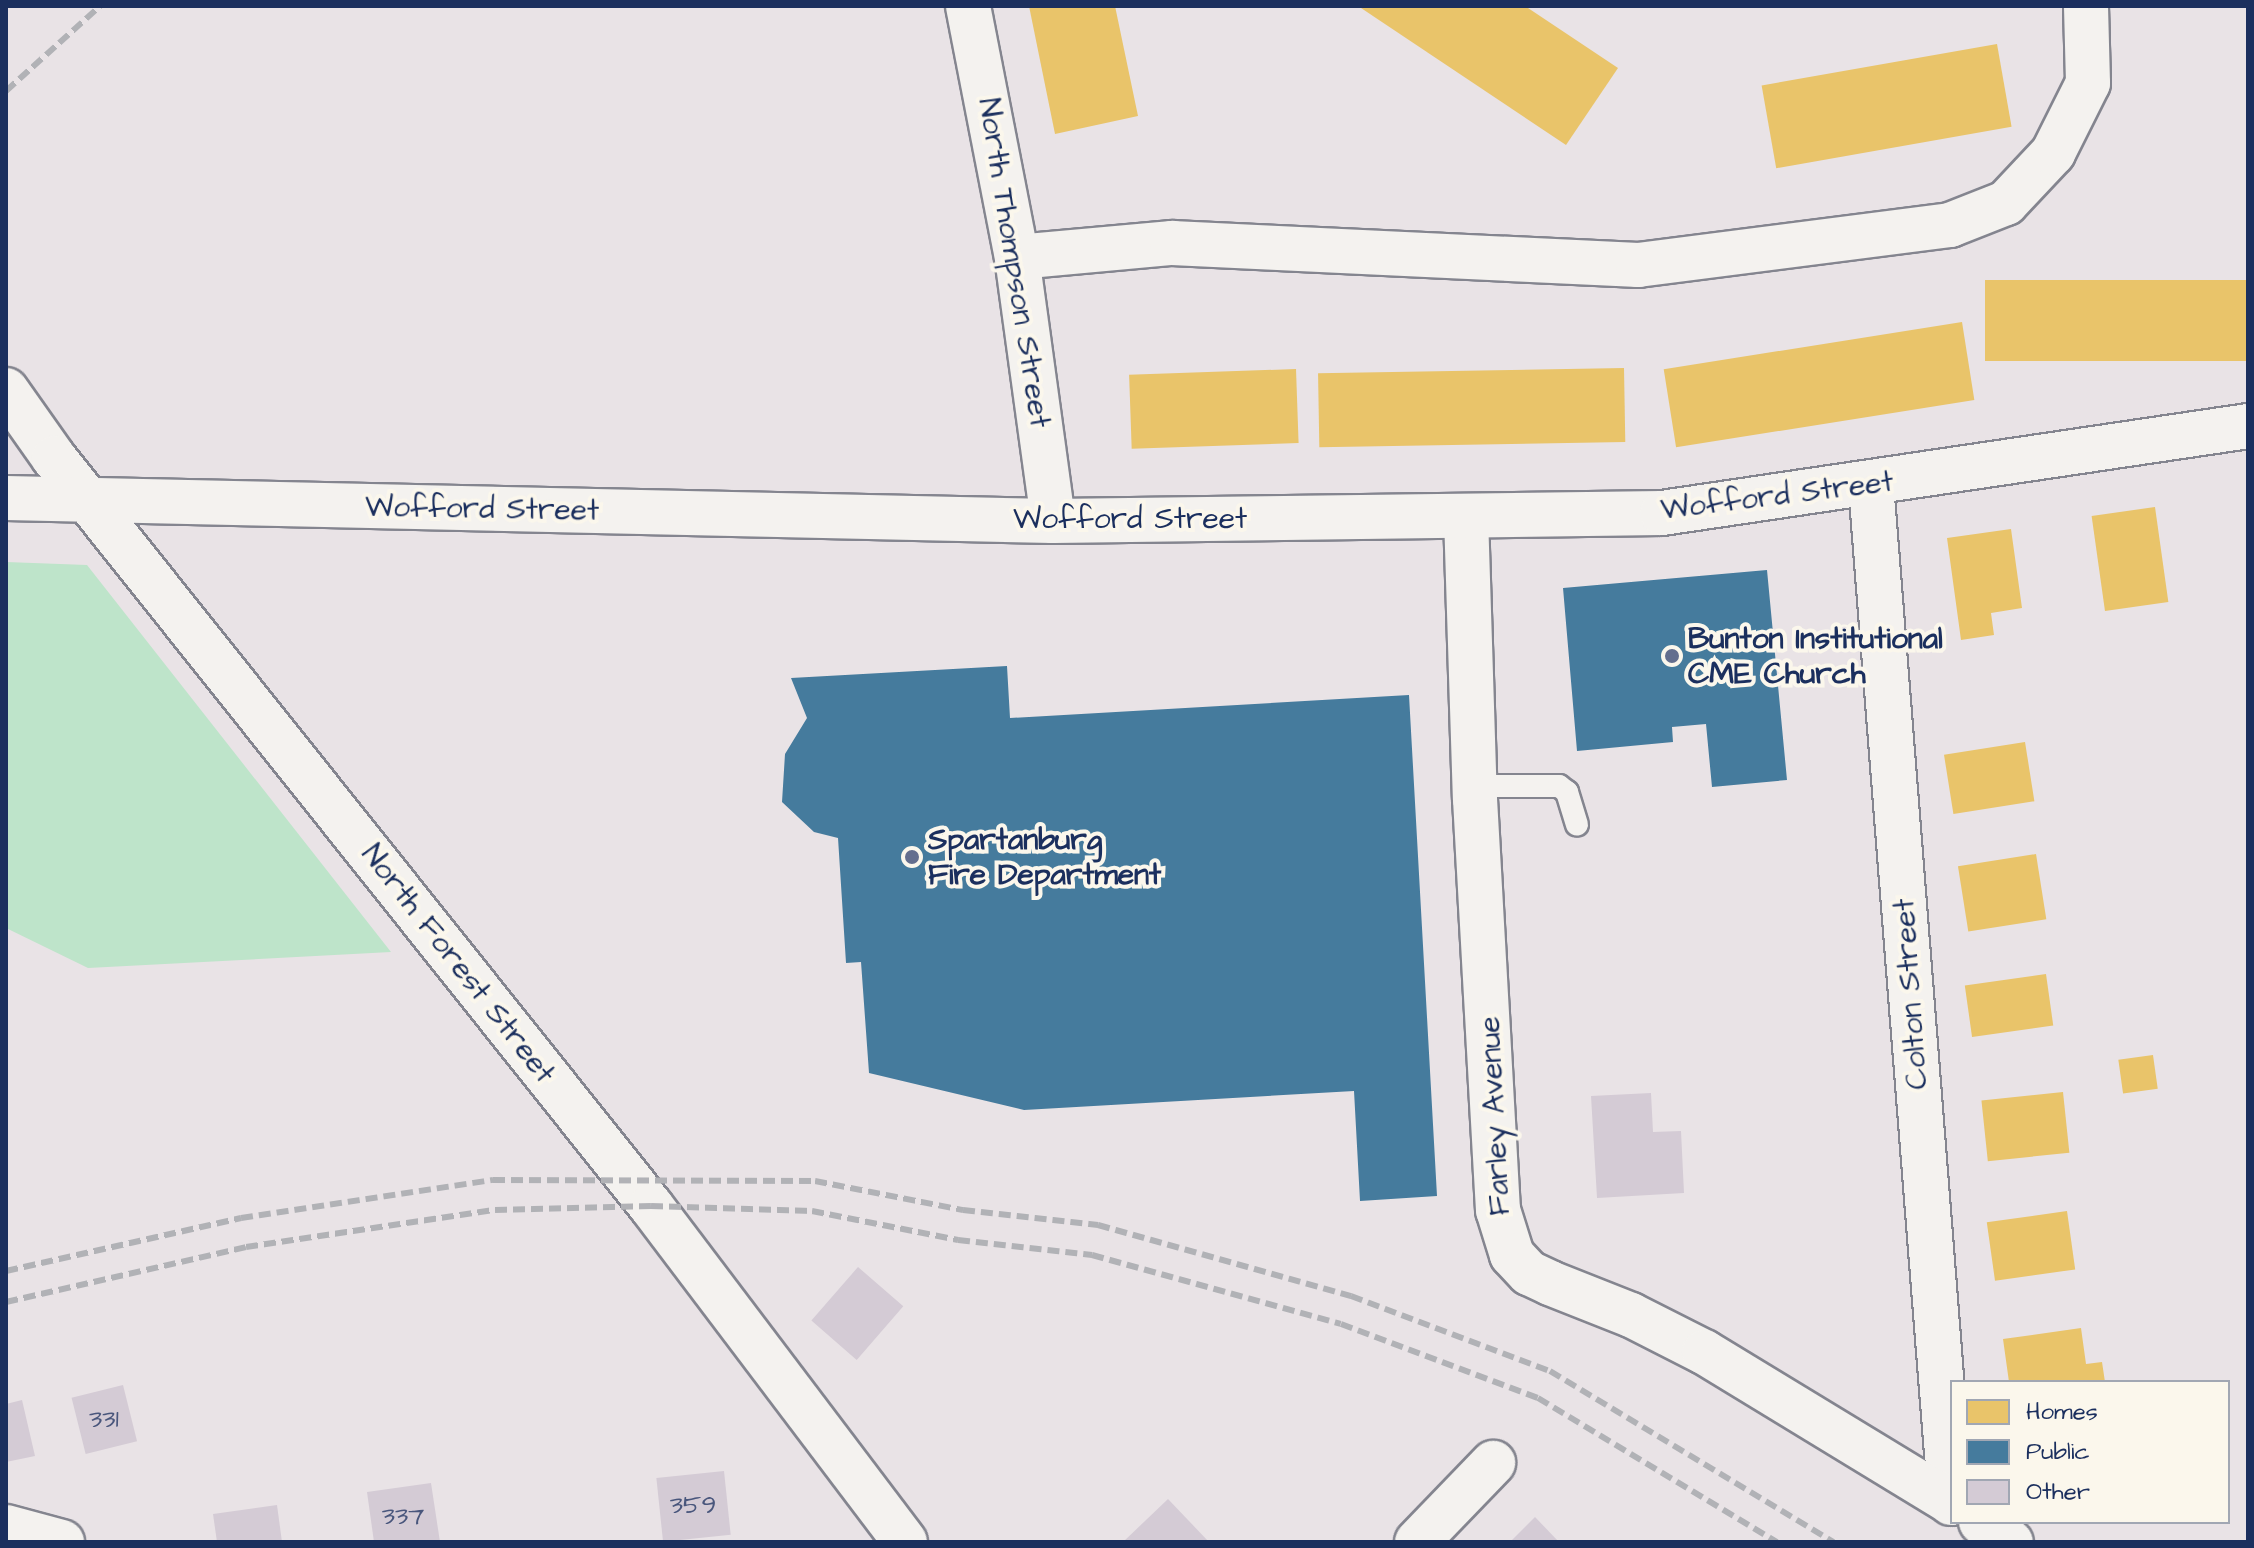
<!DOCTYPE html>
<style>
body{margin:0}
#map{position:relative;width:2254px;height:1548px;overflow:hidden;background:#e9e3e6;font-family:"Architects Daughter",sans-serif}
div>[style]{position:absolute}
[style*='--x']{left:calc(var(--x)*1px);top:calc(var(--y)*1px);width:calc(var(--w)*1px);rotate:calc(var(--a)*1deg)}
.green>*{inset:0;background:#bee4ca}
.homes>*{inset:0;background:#e9c46a;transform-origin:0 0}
.public>*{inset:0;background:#457b9d}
.building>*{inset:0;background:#d4cbd5;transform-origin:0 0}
.roads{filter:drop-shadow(2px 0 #84858f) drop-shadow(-2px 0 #84858f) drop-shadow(0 2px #84858f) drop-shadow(0 -2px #84858f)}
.service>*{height:22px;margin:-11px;padding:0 11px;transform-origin:11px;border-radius:11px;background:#f4f2ef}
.minor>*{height:44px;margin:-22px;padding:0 22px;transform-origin:22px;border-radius:22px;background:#f4f2ef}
.tertiary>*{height:44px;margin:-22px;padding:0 22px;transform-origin:22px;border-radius:22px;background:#f4f2ef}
.rail>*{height:6px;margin-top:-3px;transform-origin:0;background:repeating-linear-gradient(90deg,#b1b2b6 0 12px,transparent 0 18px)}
.dots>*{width:22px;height:22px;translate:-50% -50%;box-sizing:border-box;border:4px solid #fbf7ec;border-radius:50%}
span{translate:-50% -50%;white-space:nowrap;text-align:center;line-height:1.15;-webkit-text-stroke:8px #fbf7ec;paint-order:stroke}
.number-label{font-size:26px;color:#49567c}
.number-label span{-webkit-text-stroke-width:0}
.street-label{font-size:30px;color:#1b2f5e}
.poi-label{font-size:30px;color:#1b2f5e;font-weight:700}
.left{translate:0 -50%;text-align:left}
.frame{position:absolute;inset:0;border:8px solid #1b2f5e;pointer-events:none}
.legend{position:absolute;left:1950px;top:1380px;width:280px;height:144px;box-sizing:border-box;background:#fbf7ec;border:2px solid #a1a7b3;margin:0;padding:10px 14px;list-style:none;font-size:24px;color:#1b2f5e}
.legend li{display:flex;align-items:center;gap:16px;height:40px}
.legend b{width:40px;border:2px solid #a1a7b3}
</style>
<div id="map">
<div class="green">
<div style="clip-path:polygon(6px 562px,87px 565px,391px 952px,88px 968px,6px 928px)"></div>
</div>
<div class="homes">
<div style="clip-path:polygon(1029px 6px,1115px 6px,1138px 116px,1055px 134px)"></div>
<div style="clip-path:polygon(1358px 6px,1525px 6px,1618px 68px,1566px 145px)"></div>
<div style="left:1997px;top:44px;width:84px;height:239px;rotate:80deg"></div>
<div style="left:2248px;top:280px;width:81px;height:263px;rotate:90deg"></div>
<div style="left:1962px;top:322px;width:79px;height:302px;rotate:81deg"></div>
<div style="left:1624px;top:368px;width:74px;height:306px;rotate:89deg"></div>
<div style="left:1296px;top:369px;width:74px;height:167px;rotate:88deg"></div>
<div style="left:2155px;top:507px;width:96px;height:64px;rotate:82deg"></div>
<div style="clip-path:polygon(2011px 529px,2022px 608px,1991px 613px,1994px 635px,1961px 640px,1947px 538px)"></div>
<div style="left:2025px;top:742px;width:60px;height:82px;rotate:81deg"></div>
<div style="left:2036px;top:854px;width:66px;height:79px;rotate:81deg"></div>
<div style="left:2046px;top:974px;width:52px;height:82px;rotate:82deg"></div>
<div style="left:2153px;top:1055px;width:34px;height:35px;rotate:82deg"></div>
<div style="left:2063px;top:1092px;width:61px;height:82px;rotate:84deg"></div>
<div style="left:2067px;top:1211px;width:59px;height:81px;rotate:82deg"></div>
<div style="clip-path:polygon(2081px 1328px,2086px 1364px,2102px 1362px,2105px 1382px,2009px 1382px,2003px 1339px)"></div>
</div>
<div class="public">
<div style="clip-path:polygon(1767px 570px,1787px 780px,1712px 787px,1706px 724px,1672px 727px,1673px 742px,1577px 751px,1563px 588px)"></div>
<div style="clip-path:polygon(1007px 666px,1010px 718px,1409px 695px,1437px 1196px,1360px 1201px,1354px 1091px,1024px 1110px,869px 1073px,861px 962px,846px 963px,838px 838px,814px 832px,782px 802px,785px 754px,807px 718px,791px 678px)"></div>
</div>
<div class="building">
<div style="clip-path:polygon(1651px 1093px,1653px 1132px,1681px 1131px,1684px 1193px,1597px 1198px,1591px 1096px)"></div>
<div style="left:858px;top:1267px;width:60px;height:71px;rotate:41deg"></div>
<div style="left:123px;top:1385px;width:58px;height:53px;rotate:76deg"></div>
<div style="clip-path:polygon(22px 1400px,35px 1456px,6px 1462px,6px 1404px)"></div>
<div style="left:724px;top:1471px;width:64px;height:68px;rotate:84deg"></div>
<div style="clip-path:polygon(431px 1483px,440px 1542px,374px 1542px,367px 1492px)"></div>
<div style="clip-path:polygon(1168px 1499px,1209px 1542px,1123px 1542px)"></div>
<div style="clip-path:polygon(277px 1505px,282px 1542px,217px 1542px,213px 1514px)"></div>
<div style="clip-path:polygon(1535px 1517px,1559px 1542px,1510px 1542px)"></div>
</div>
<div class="roads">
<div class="service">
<div style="--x:1474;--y:786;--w:85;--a:0"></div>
<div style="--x:1559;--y:786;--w:10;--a:37"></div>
<div style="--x:1567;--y:792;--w:34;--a:73"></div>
</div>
<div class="minor">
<div style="--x:968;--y:6;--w:256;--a:79"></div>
<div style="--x:1017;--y:257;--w:266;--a:82.2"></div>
<div style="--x:1017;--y:257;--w:156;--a:-5.2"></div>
<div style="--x:1172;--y:243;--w:467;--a:2.7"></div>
<div style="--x:1638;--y:265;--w:315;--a:-7.3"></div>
<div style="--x:1950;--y:225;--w:60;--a:-21.4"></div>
<div style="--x:2006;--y:203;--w:69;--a:-46.8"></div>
<div style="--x:2053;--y:153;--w:78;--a:-63.4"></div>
<div style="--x:2088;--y:83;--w:77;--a:-91.5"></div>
<div style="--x:1871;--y:485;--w:1021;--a:85.51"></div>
<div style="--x:1466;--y:516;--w:283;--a:88.2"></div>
<div style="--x:1475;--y:799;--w:412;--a:86.8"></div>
<div style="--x:1498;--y:1210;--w:47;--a:72.7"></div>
<div style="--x:1512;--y:1255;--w:25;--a:47"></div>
<div style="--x:1529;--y:1273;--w:23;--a:25"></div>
<div style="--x:1550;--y:1283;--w:87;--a:21.6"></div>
<div style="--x:1631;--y:1315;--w:82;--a:26.9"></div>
<div style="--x:1704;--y:1352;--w:290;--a:31.3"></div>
<div style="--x:1981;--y:1522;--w:36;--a:34"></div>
<div style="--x:6;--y:1527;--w:58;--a:15"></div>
<div style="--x:1417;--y:1542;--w:110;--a:-46.1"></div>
</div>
<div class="tertiary">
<div style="--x:6;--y:390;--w:83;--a:54.8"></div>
<div style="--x:54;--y:458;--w:957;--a:51.41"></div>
<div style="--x:651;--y:1206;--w:421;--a:52.9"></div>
<div style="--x:6;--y:498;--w:1047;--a:1.26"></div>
<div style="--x:1053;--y:521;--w:609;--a:-0.75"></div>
<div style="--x:1662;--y:513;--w:592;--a:-8.44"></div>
</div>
</div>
<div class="rail">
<div style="--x:6;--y:91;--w:127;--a:-42.1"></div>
<div style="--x:6;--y:1271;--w:241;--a:-12.7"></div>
<div style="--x:241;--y:1218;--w:255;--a:-8.6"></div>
<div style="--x:493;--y:1180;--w:322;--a:0.2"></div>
<div style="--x:815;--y:1181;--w:151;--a:11.1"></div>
<div style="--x:963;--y:1210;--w:136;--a:6.3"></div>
<div style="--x:1098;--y:1225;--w:263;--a:15.7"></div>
<div style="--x:1351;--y:1296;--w:213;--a:20.7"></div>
<div style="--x:1550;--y:1371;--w:331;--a:31.1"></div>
<div style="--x:6;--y:1302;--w:246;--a:-12.9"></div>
<div style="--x:246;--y:1247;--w:252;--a:-8.5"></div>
<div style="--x:495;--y:1210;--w:156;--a:-1.5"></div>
<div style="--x:651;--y:1206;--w:161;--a:1.8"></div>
<div style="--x:812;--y:1211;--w:149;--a:11.2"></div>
<div style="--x:958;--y:1240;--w:135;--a:6.4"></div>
<div style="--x:1092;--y:1255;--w:258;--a:15.5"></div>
<div style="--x:1341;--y:1324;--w:210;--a:20.6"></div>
<div style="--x:1538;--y:1398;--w:279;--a:31.1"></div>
</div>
<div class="dots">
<div style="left:1672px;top:656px;background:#636e8e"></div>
<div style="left:912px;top:857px;background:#636e8e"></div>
</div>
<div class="number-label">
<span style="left:104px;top:1420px">331</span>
<span style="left:693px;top:1506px">359</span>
<span style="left:403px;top:1517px">337</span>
</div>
<div class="street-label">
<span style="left:1014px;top:263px;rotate:81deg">North Thompson Street</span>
<span style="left:1777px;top:496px;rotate:-7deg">Wofford Street</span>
<span style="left:482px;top:509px;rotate:1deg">Wofford Street</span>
<span style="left:1130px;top:519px">Wofford Street</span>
<span style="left:458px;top:964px;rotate:52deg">North Forest Street</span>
<span style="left:1911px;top:994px;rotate:-94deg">Colton Street</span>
<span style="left:1495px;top:1116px;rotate:-93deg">Farley Avenue</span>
</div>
<div class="poi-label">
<span class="left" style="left:1688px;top:656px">Bunton Institutional<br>CME Church</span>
<span class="left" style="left:928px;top:857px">Spartanburg<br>Fire Department</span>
</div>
<div class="frame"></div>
<ul class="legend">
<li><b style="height:22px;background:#e9c46a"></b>Homes</li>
<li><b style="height:22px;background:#457b9d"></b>Public</li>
<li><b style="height:22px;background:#d4cbd5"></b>Other</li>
</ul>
</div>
